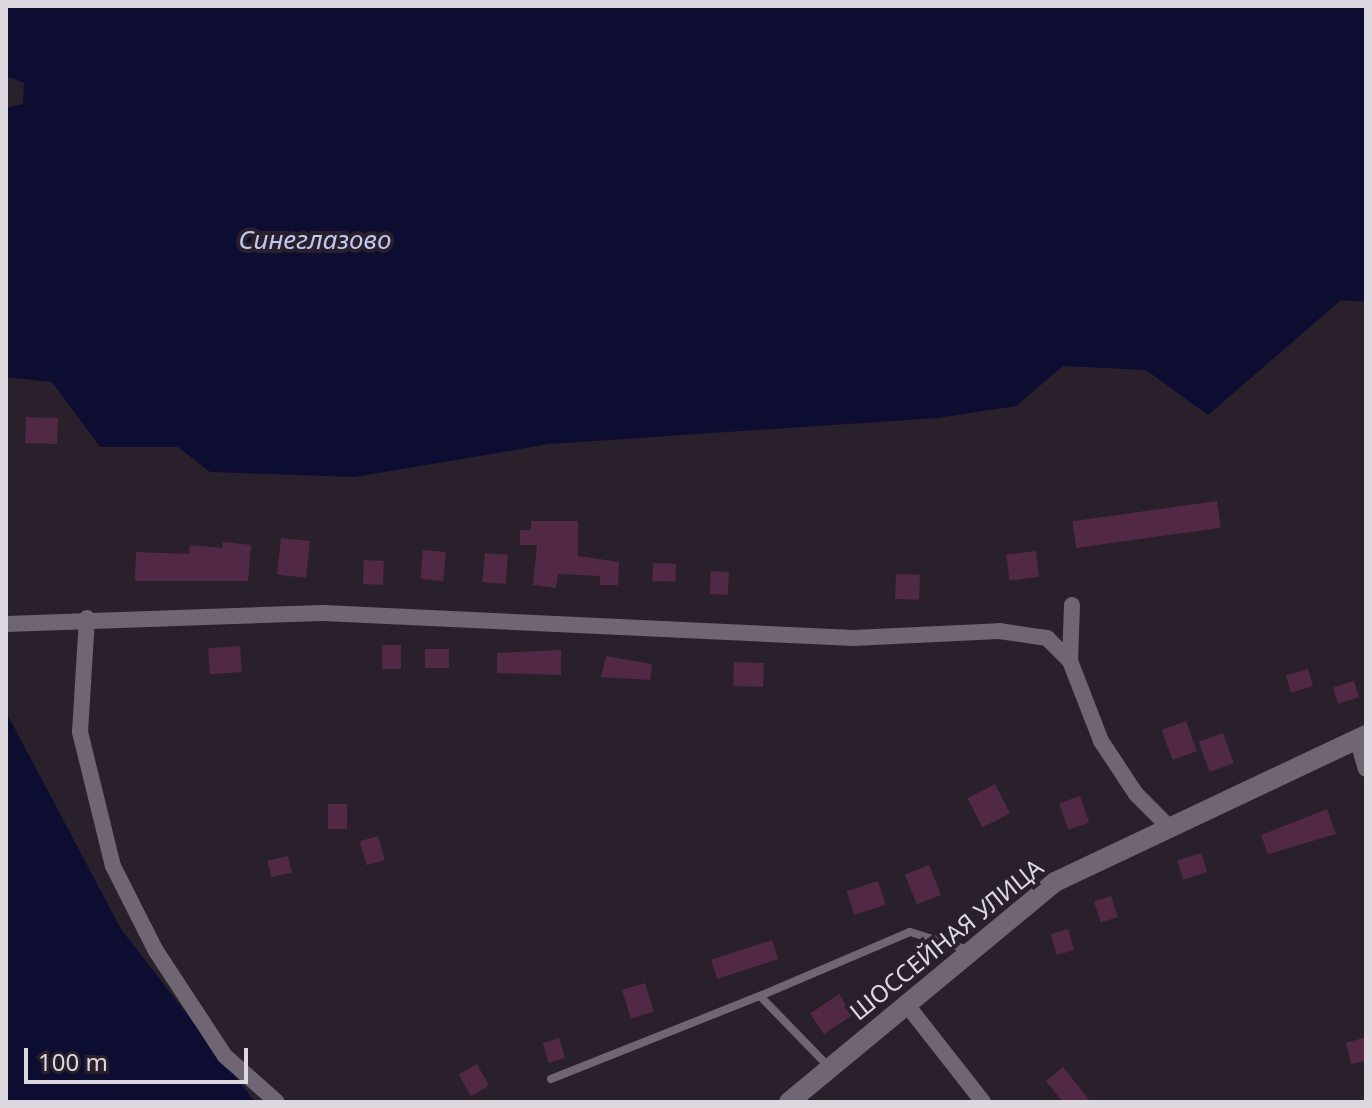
<!DOCTYPE html>
<meta charset="utf-8">
<style>
body{margin:0}
#map{position:relative;width:1372px;height:1108px;overflow:hidden;background:#29202b;font-family:"Noto Sans",sans-serif}
div>[style]{position:absolute}
[style*='--x']{left:calc(var(--x)*1px);top:calc(var(--y)*1px);width:calc(var(--w)*1px);rotate:calc(var(--a)*1deg)}
.water>*{inset:0;background:#0d0d32}
.building>*{inset:0;background:#512945;transform-origin:0 0}
.service>*{height:8px;margin:-4px;padding:0 4px;transform-origin:4px;border-radius:4px;background:#706673}
.minor>*{height:16px;margin:-8px;padding:0 8px;transform-origin:8px;border-radius:8px;background:#706673}
.tertiary>*{height:20px;margin:-10px;padding:0 10px;transform-origin:10px;border-radius:10px;background:#706673}
span{translate:-50% -50%;white-space:nowrap;text-align:center;line-height:1.15;-webkit-text-stroke:8px #29202b;paint-order:stroke}
.street-label{font-size:24px;color:#ddd8df}
.water-label{font-size:26px;color:#c0c8f3;font-style:italic}
.frame{position:absolute;inset:0;border:8px solid #ddd8df;pointer-events:none}
.scale{position:absolute;left:24px;top:1048px;width:224px;height:36px;box-sizing:border-box;border:4px solid #ddd8df;border-top:0;padding-left:10px;font-size:24px;line-height:28px;white-space:nowrap;color:#ddd8df;-webkit-text-stroke:6px #29202b;paint-order:stroke}
</style>
<div id="map">
<div class="water">
<div style="clip-path:polygon(6px 6px,1366px 6px,1366px 302px,1341px 300px,1208px 415px,1146px 370px,1063px 366px,1016px 406px,937px 418px,549px 444px,355px 477px,210px 472px,178px 447px,100px 447px,52px 382px,6px 377px,6px 108px,23px 104px,24px 83px,6px 76px)"></div>
<div style="clip-path:polygon(6px 712px,121px 929px,255px 1102px,6px 1102px)"></div>
</div>
<div class="building">
<div style="left:26px;top:417px;width:32px;height:26px;rotate:2deg"></div>
<div style="left:1217px;top:501px;width:27px;height:146px;rotate:82deg"></div>
<div style="clip-path:polygon(531px 521px,578px 521px,578px 556px,619px 562px,618px 585px,600px 585px,600px 576px,558px 574px,556px 588px,533px 585px,537px 545px,520px 545px,520px 530px,531px 530px)"></div>
<div style="left:281px;top:538px;width:29px;height:37px;rotate:6deg"></div>
<div style="clip-path:polygon(223px 542px,251px 545px,248px 581px,135px 581px,136px 552px,189px 554px,190px 545px,222px 548px)"></div>
<div style="left:423px;top:550px;width:23px;height:29px;rotate:5deg"></div>
<div style="left:1036px;top:551px;width:26px;height:30px;rotate:83deg"></div>
<div style="left:485px;top:553px;width:23px;height:29px;rotate:5deg"></div>
<div style="left:364px;top:560px;width:20px;height:24px;rotate:3deg"></div>
<div style="left:653px;top:563px;width:23px;height:18px;rotate:2deg"></div>
<div style="left:711px;top:571px;width:18px;height:23px;rotate:3deg"></div>
<div style="left:896px;top:574px;width:24px;height:25px;rotate:2deg"></div>
<div style="left:382px;top:645px;width:19px;height:24px"></div>
<div style="left:240px;top:646px;width:26px;height:32px;rotate:86deg"></div>
<div style="left:425px;top:649px;width:24px;height:19px"></div>
<div style="clip-path:polygon(561px 650px,561px 675px,497px 673px,497px 653px)"></div>
<div style="clip-path:polygon(606px 656px,652px 664px,650px 680px,601px 677px)"></div>
<div style="left:734px;top:662px;width:30px;height:24px;rotate:2deg"></div>
<div style="left:1308px;top:669px;width:18px;height:23px;rotate:74deg"></div>
<div style="left:1354px;top:681px;width:17px;height:22px;rotate:73deg"></div>
<div style="left:1186px;top:721px;width:32px;height:26px;rotate:70deg"></div>
<div style="left:1223px;top:733px;width:32px;height:26px;rotate:70deg"></div>
<div style="left:995px;top:784px;width:33px;height:31px;rotate:63deg"></div>
<div style="left:1080px;top:796px;width:28px;height:22px;rotate:71deg"></div>
<div style="left:347px;top:804px;width:25px;height:19px;rotate:90deg"></div>
<div style="clip-path:polygon(1327px 809px,1336px 834px,1268px 854px,1261px 835px)"></div>
<div style="left:378px;top:836px;width:25px;height:19px;rotate:74deg"></div>
<div style="left:1201px;top:853px;width:20px;height:25px;rotate:72deg"></div>
<div style="left:288px;top:856px;width:17px;height:21px;rotate:77deg"></div>
<div style="left:929px;top:865px;width:32px;height:26px;rotate:68deg"></div>
<div style="left:878px;top:881px;width:25px;height:33px;rotate:72deg"></div>
<div style="left:1111px;top:896px;width:22px;height:18px;rotate:72deg"></div>
<div style="left:1068px;top:929px;width:22px;height:18px;rotate:74deg"></div>
<div style="left:772px;top:940px;width:20px;height:64px;rotate:72deg"></div>
<div style="left:645px;top:983px;width:30px;height:24px;rotate:73deg"></div>
<div style="left:839px;top:994px;width:25px;height:35px;rotate:56deg"></div>
<div style="clip-path:polygon(1366px 1037px,1366px 1061px,1351px 1064px,1346px 1043px)"></div>
<div style="left:559px;top:1038px;width:21px;height:17px;rotate:73deg"></div>
<div style="left:477px;top:1064px;width:25px;height:21px;rotate:61deg"></div>
<div style="clip-path:polygon(1063px 1067px,1091px 1102px,1063px 1102px,1046px 1081px)"></div>
</div>
<div class="service">
<div style="--x:760;--y:996;--w:163;--a:-23.1"></div>
<div style="--x:910;--y:932;--w:62;--a:17"></div>
<div style="--x:551;--y:1079;--w:225;--a:-21.7"></div>
<div style="--x:760;--y:996;--w:99;--a:45.8"></div>
</div>
<div class="minor">
<div style="--x:1072;--y:605;--w:56;--a:92"></div>
<div style="--x:1070;--y:661;--w:86;--a:68.8"></div>
<div style="--x:1101;--y:741;--w:64;--a:56.6"></div>
<div style="--x:1136;--y:794;--w:45;--a:45"></div>
<div style="--x:87;--y:618;--w:114;--a:93.5"></div>
<div style="--x:80;--y:732;--w:138;--a:76.2"></div>
<div style="--x:113;--y:866;--w:95;--a:63.2"></div>
<div style="--x:156;--y:951;--w:126;--a:56.7"></div>
<div style="--x:225;--y:1056;--w:69;--a:41.5"></div>
<div style="--x:6;--y:624;--w:317;--a:-2"></div>
<div style="--x:323;--y:613;--w:531;--a:2.7"></div>
<div style="--x:853;--y:638;--w:146;--a:-2.7"></div>
<div style="--x:999;--y:631;--w:49;--a:8.3"></div>
<div style="--x:1047;--y:638;--w:33;--a:45"></div>
<div style="--x:1357;--y:738;--w:32;--a:74"></div>
<div style="--x:907;--y:1005;--w:123;--a:51.9"></div>
</div>
<div class="tertiary">
<div style="--x:789;--y:1102;--w:345;--a:-39.6"></div>
<div style="--x:1055;--y:882;--w:344;--a:-25.3"></div>
</div>
<div class="street-label">
<span style="left:946px;top:939px;rotate:-39deg">ШОССЕЙНАЯ УЛИЦА</span>
</div>
<div class="water-label">
<span style="left:315px;top:240px">Синеглазово</span>
</div>
<div class="frame"></div>
<div class="scale">100 m</div>
</div>
